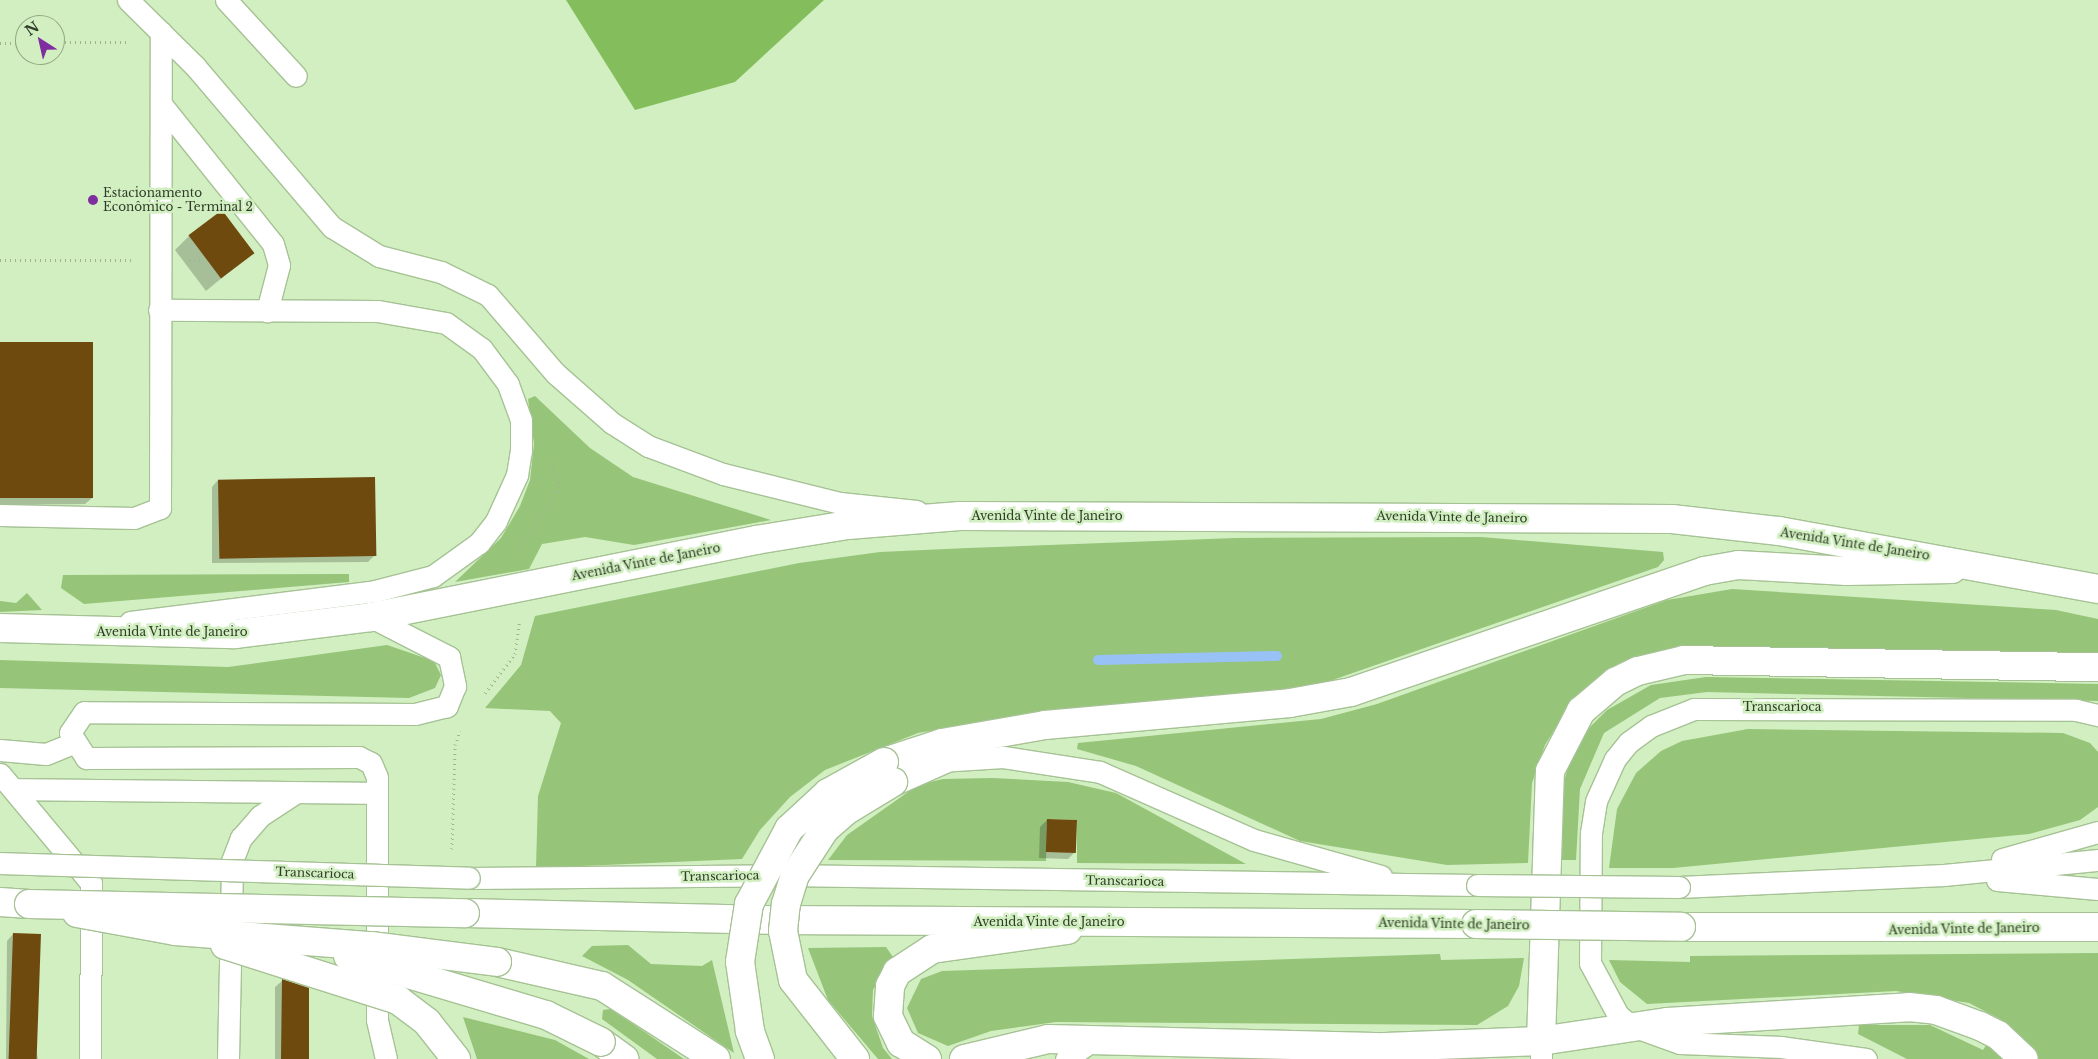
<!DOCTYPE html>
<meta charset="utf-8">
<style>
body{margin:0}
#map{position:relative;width:2098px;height:1059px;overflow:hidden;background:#d1efc0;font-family:"Libre Baskerville",serif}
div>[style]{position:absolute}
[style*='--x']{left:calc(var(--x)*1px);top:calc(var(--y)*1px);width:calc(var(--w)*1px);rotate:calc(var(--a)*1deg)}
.green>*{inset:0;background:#96c479}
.forest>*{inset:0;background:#84be5c}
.shadow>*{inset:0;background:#0003}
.stream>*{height:10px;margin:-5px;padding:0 5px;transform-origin:5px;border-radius:5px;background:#98c2f6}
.building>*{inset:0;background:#6e4a0e;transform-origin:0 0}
.path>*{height:3px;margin-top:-1.5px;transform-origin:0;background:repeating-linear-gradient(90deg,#9eb690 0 1px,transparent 0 5px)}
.roads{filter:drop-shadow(1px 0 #a6c295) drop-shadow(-1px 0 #a6c295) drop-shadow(0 1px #a6c295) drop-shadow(0 -1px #a6c295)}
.lane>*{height:21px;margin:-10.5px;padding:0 10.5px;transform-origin:10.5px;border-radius:10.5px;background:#fff}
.street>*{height:28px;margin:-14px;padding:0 14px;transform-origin:14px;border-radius:14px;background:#fff}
.secondary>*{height:28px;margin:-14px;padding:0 14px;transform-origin:14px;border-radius:14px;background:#fff}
.bridges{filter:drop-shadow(1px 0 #a6c295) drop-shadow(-1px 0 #a6c295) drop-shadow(0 1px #a6c295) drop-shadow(0 -1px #a6c295)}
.lane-bridge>*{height:21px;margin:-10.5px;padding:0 10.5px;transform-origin:10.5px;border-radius:10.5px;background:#fff}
.street-bridge>*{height:28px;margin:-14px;padding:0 14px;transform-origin:14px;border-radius:14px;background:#fff}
.secondary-bridge>*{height:28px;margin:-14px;padding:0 14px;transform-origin:14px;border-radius:14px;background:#fff}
.dots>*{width:14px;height:14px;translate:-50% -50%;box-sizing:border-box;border:2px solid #d1efc0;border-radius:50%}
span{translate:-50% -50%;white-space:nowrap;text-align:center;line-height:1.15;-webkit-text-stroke:5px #d1efc0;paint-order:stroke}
.poi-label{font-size:12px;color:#303c29}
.left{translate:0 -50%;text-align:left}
.street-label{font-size:12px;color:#303c29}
.north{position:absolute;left:15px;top:15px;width:50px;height:50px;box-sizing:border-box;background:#d1efc0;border:1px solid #91a784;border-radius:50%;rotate:325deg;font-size:14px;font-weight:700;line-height:20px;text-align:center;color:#303c29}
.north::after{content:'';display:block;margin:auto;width:18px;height:22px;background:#7e2e9f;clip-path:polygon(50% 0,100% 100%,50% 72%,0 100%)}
</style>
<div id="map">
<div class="green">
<div style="clip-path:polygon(535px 396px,590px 448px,633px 477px,771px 520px,634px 545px,585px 537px,542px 544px,529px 569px,455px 582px,501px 538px,520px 506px,530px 480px,534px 444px,528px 399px)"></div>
<div style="clip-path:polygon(1481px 537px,1663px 552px,1664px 560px,1658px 567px,1324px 683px,1268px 692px,1045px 711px,918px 733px,825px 770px,790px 797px,760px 830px,742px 859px,536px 868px,538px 796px,561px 723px,550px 711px,485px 708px,521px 665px,535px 616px,799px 563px,880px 552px,968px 548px,1236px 538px)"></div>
<div style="clip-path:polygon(349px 574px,349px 582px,84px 604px,61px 588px,63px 575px)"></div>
<div style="clip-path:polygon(1732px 589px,2056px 610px,2098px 619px,2098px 657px,1685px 651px,1586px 690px,1564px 714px,1545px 745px,1532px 783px,1528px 863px,1447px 865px,1300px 841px,1136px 766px,1077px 749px,1078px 743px,1321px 719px,1377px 704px,1667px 600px)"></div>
<div style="clip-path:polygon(27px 593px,42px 610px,0 612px,0 601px,16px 603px)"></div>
<div style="clip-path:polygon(387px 645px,434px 661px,441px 675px,435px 688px,409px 698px,0 688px,0 660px,228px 667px)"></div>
<div style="clip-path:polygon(1706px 677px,2098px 684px,2098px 701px,1707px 692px,1660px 698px,1604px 733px,1580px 789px,1576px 860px,1559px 860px,1562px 788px,1569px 764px,1590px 727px,1607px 710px,1651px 685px)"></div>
<div style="clip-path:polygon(1748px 729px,2063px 733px,2090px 743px,2098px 752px,2098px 807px,2080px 820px,2029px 834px,1673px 868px,1609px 868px,1617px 809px,1636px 773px,1661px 751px,1682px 741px)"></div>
<div style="clip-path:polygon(992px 778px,1068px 782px,1116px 793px,1246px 864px,1077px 863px,1077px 820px,1047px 819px,1046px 861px,828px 860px,847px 835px,918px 785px,943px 779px)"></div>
<div style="clip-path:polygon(628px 945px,651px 964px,702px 966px,712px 960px,734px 1053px,628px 980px,582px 956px,592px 946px)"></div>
<div style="clip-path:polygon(886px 947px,893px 957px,873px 990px,872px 1016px,883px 1048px,892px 1059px,878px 1059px,828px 1000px,808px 948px)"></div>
<div style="clip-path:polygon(2098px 953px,2098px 1059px,1907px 1059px,1858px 1034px,1859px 1025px,1930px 1025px,1983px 1050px,2002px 1020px,1969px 1003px,1896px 991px,1647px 1004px,1620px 982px,1609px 960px,1690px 962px,1690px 956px)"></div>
<div style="clip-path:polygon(1440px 954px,1441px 960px,1524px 958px,1519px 986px,1508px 1006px,1477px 1025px,1056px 1022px,991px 1031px,948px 1046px,918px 1033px,907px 1008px,921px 979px,942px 971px)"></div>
<div style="clip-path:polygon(610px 1009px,633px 1024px,684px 1059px,657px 1059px,602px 1019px,603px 1010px)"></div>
<div style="clip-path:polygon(463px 1017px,555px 1040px,589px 1059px,477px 1059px)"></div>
</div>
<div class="forest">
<div style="clip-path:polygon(566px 0,824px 0,735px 82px,635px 110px)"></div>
</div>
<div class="shadow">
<div style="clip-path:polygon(189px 236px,252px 253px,206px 291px,175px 250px)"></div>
<div style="clip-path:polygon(0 344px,92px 498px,85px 504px,0 505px)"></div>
<div style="clip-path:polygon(218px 480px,375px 555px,368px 562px,212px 563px,212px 487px)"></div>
<div style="clip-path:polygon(1047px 820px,1075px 852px,1068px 859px,1039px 858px,1040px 827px)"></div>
<div style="clip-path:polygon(13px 934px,38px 1059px,6px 1059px,7px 941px)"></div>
<div style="clip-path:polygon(282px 981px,307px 989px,308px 1059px,275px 1059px,275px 987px)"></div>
</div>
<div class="stream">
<div style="--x:1098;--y:660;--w:179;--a:-1.3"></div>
</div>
<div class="building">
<div style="left:222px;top:210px;width:54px;height:42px;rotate:53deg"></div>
<div style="left:93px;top:342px;width:156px;height:93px;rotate:90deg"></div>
<div style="left:375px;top:477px;width:79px;height:157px;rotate:89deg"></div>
<div style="left:1047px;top:819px;width:30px;height:33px;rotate:2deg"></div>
<div style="left:13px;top:933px;width:28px;height:126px;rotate:2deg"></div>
<div style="clip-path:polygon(282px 979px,309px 988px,309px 1059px,281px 1059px)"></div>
</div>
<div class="path">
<div style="--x:55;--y:42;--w:71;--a:0"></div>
<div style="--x:0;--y:43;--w:25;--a:0"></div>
<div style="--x:0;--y:260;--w:131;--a:0"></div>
<div style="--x:189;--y:260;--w:15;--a:0"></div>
<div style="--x:514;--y:555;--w:77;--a:-55.1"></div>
<div style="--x:558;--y:492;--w:13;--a:-86"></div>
<div style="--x:559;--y:479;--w:21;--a:-119"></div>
<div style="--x:485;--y:693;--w:49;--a:-52.4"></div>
<div style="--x:515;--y:654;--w:34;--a:-82"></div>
<div style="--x:452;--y:849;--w:104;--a:-88.3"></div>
<div style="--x:455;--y:745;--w:15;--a:-70"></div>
</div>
<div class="roads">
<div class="lane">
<div style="--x:128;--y:0;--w:93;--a:44.6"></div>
<div style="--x:194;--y:65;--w:213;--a:49.6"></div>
<div style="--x:332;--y:227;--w:55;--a:31.7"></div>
<div style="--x:379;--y:256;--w:64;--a:14.5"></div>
<div style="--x:441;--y:272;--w:52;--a:26.1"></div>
<div style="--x:488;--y:295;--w:103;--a:49.3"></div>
<div style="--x:555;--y:373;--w:76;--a:41.3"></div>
<div style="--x:612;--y:423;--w:43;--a:32.6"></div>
<div style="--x:648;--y:446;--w:80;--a:20.5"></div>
<div style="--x:723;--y:474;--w:121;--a:13.9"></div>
<div style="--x:840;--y:503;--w:77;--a:5.9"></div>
<div style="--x:226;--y:0;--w:103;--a:47.4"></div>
<div style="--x:161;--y:104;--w:179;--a:51.3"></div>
<div style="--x:273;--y:244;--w:22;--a:74"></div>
<div style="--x:279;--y:265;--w:48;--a:104.6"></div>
<div style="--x:0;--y:515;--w:134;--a:1.3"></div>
<div style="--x:134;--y:518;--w:28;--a:-21"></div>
<div style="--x:160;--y:508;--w:476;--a:-89.9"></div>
<div style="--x:371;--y:617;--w:88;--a:27.1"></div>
<div style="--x:449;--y:657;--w:30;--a:78"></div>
<div style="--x:455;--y:686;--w:22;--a:112"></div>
<div style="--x:447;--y:706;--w:33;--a:166"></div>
<div style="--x:415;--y:714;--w:331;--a:-179.7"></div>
<div style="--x:84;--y:712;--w:25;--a:124"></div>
<div style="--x:70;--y:733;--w:30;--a:57"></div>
<div style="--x:86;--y:758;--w:273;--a:-0.2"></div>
<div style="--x:359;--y:757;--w:13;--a:27"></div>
<div style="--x:371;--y:763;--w:15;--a:67"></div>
<div style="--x:377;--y:777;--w:243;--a:90"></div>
<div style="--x:377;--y:1020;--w:40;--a:77"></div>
<div style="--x:130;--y:622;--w:247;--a:-7.2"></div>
<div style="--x:375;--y:591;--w:60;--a:-14.5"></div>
<div style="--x:433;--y:576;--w:57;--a:-35.7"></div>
<div style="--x:479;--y:543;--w:28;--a:-52"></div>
<div style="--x:496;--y:521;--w:51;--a:-65.5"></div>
<div style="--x:517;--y:475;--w:24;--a:-81"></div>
<div style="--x:521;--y:451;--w:31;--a:-90"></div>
<div style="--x:521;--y:420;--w:38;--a:-110"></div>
<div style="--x:508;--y:384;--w:44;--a:-126.6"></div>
<div style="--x:482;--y:349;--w:44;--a:-144.2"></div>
<div style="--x:446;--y:323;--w:70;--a:-170.1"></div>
<div style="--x:377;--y:311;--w:218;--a:-179.7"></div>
<div style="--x:0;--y:750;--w:46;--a:5"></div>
<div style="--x:46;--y:754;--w:29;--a:-22"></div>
<div style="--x:940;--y:761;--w:63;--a:-3.6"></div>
<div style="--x:1003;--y:757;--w:98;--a:8.8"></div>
<div style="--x:1100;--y:772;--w:168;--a:23.8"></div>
<div style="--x:1254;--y:840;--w:132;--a:15.8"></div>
<div style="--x:0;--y:774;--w:142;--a:50.1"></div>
<div style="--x:91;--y:883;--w:176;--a:90.3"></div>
<div style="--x:14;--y:789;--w:363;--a:0.6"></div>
<div style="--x:2002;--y:859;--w:100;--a:-15.7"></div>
<div style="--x:469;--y:878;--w:314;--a:-0.5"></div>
<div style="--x:783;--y:875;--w:694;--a:0.83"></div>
<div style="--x:1997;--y:880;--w:101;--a:5.1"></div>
<div style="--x:1679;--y:887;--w:265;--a:-2.6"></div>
<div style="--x:1944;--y:875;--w:155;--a:-5.6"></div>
<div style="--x:228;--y:1059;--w:198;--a:-88.8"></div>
<div style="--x:232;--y:861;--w:25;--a:-69"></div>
<div style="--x:241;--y:838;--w:29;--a:-49"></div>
<div style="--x:260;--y:816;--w:42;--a:-33.3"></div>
<div style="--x:1066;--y:1059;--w:32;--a:-35"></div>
<div style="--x:1541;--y:1059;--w:18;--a:-90"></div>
<div style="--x:1866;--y:1059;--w:85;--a:-171.9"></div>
<div style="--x:1782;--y:1047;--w:102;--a:-177.8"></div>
<div style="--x:1680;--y:1043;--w:53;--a:-160.2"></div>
<div style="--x:1630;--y:1025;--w:16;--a:-140"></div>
<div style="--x:1618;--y:1015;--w:59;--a:-118.3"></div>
<div style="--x:1590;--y:963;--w:130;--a:-89.6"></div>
<div style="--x:1591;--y:833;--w:32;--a:-81"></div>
<div style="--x:1596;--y:801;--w:46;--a:-65.7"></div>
<div style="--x:1615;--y:759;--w:22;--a:-51"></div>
<div style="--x:1629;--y:742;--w:27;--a:-36"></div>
<div style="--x:1651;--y:726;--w:46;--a:-21.6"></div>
<div style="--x:1694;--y:709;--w:382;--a:0.1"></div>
<div style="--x:2076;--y:710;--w:23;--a:13"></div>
</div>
<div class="street">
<div style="--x:884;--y:762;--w:61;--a:-18.1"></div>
<div style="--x:942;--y:743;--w:105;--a:-9.9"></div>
<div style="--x:1045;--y:725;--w:246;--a:-5.1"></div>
<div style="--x:1290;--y:703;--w:62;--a:-10.2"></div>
<div style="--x:1351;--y:692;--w:373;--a:-18.9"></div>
<div style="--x:1704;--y:571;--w:35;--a:-10"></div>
<div style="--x:1738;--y:565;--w:109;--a:3.2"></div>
<div style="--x:1847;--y:571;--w:105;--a:-1.1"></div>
<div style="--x:893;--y:782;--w:71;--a:-24"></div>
<div style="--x:497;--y:962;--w:108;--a:12.9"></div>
<div style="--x:602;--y:986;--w:135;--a:32.6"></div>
<div style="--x:1541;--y:1041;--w:270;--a:-88.1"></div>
<div style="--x:1550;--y:771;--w:68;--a:-62.7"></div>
<div style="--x:1581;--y:711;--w:45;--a:-40.5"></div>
<div style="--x:1615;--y:682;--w:25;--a:-26"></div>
<div style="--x:1638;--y:671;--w:47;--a:-13.4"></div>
<div style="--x:1684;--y:660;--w:414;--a:1"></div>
<div style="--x:601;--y:1042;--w:29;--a:36"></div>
<div style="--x:927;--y:1059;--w:31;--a:-148"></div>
<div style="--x:901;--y:1043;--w:30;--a:-116"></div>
<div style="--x:888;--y:1016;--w:30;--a:-86"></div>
<div style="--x:890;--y:986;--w:16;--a:-63"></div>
<div style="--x:897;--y:972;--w:42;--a:-33.3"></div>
<div style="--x:932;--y:949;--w:137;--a:-8"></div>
<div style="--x:964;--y:1059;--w:86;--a:-13.4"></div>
<div style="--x:1048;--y:1039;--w:337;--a:1.4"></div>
<div style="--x:1385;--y:1047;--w:156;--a:-2.2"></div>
<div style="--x:1541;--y:1041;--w:127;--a:-8.6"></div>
<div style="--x:1667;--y:1022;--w:242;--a:-3.5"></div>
<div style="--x:1909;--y:1007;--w:27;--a:6"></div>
<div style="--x:1936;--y:1010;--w:47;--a:20"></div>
<div style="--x:1980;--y:1026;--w:20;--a:27"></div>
<div style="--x:1998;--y:1035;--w:35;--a:43"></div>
</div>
<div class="secondary">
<div style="--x:0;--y:628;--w:235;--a:1.5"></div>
<div style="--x:235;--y:634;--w:137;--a:-7.1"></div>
<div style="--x:371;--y:617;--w:393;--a:-11.3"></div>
<div style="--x:756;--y:540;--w:93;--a:-9.3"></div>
<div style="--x:848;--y:525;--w:112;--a:-4.6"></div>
<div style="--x:960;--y:516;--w:712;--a:0.24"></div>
<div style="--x:1672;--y:519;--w:108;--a:6.4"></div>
<div style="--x:1779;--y:531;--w:324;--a:10.3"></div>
<div style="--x:0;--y:902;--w:29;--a:4"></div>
<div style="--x:465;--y:913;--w:314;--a:1.3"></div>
<div style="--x:779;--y:920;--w:697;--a:0.33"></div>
<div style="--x:1681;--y:927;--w:417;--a:0"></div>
</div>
</div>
<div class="bridges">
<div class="lane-bridge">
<div style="--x:0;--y:863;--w:469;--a:1.8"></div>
<div style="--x:1477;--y:885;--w:202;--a:0.6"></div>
</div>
<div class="street-bridge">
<div style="--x:77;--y:913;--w:100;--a:10.4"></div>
<div style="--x:175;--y:931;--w:197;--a:4.4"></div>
<div style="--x:371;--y:946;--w:127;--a:7.2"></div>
<div style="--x:225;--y:945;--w:182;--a:17.6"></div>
<div style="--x:398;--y:1000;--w:36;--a:37"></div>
<div style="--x:427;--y:1022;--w:47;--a:51.9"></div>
<div style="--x:348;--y:956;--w:207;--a:16.6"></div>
<div style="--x:546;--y:1015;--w:61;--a:26.1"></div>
<div style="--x:760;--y:1059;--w:30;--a:-110"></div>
<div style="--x:750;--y:1031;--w:70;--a:-98.2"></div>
<div style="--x:740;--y:962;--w:59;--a:-81.2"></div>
<div style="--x:749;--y:904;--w:85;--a:-61.9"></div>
<div style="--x:789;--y:829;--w:53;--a:-42.7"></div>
<div style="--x:828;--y:793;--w:64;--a:-29"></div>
<div style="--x:855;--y:1059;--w:100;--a:-128.1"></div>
<div style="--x:793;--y:980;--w:50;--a:-101.5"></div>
<div style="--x:783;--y:931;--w:27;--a:-84"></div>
<div style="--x:786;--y:904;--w:30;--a:-73"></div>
<div style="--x:795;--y:875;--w:55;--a:-56.9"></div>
<div style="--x:825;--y:829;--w:29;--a:-41"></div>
<div style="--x:847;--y:810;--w:54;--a:-31.3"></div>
</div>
<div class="secondary-bridge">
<div style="--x:29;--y:904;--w:436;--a:1.2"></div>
<div style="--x:1476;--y:924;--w:205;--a:0.8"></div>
</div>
</div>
<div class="dots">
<div style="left:93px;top:200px;background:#7e2e9f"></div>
</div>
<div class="poi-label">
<span class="left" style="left:103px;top:200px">Estacionamento<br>Econômico - Terminal 2</span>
</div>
<div class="street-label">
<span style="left:1047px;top:516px">Avenida Vinte de Janeiro</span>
<span style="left:1452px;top:517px;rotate:1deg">Avenida Vinte de Janeiro</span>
<span style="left:1855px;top:544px;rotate:9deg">Avenida Vinte de Janeiro</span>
<span style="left:646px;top:562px;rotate:-11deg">Avenida Vinte de Janeiro</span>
<span style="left:172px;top:632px">Avenida Vinte de Janeiro</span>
<span style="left:1782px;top:707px">Transcarioca</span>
<span style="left:315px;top:873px;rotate:2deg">Transcarioca</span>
<span style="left:720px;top:876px;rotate:-1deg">Transcarioca</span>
<span style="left:1125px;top:881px;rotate:1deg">Transcarioca</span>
<span style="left:1049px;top:922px">Avenida Vinte de Janeiro</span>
<span style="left:1454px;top:924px;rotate:1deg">Avenida Vinte de Janeiro</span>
<span style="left:1964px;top:929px;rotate:-1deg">Avenida Vinte de Janeiro</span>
</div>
<div class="north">N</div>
</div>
